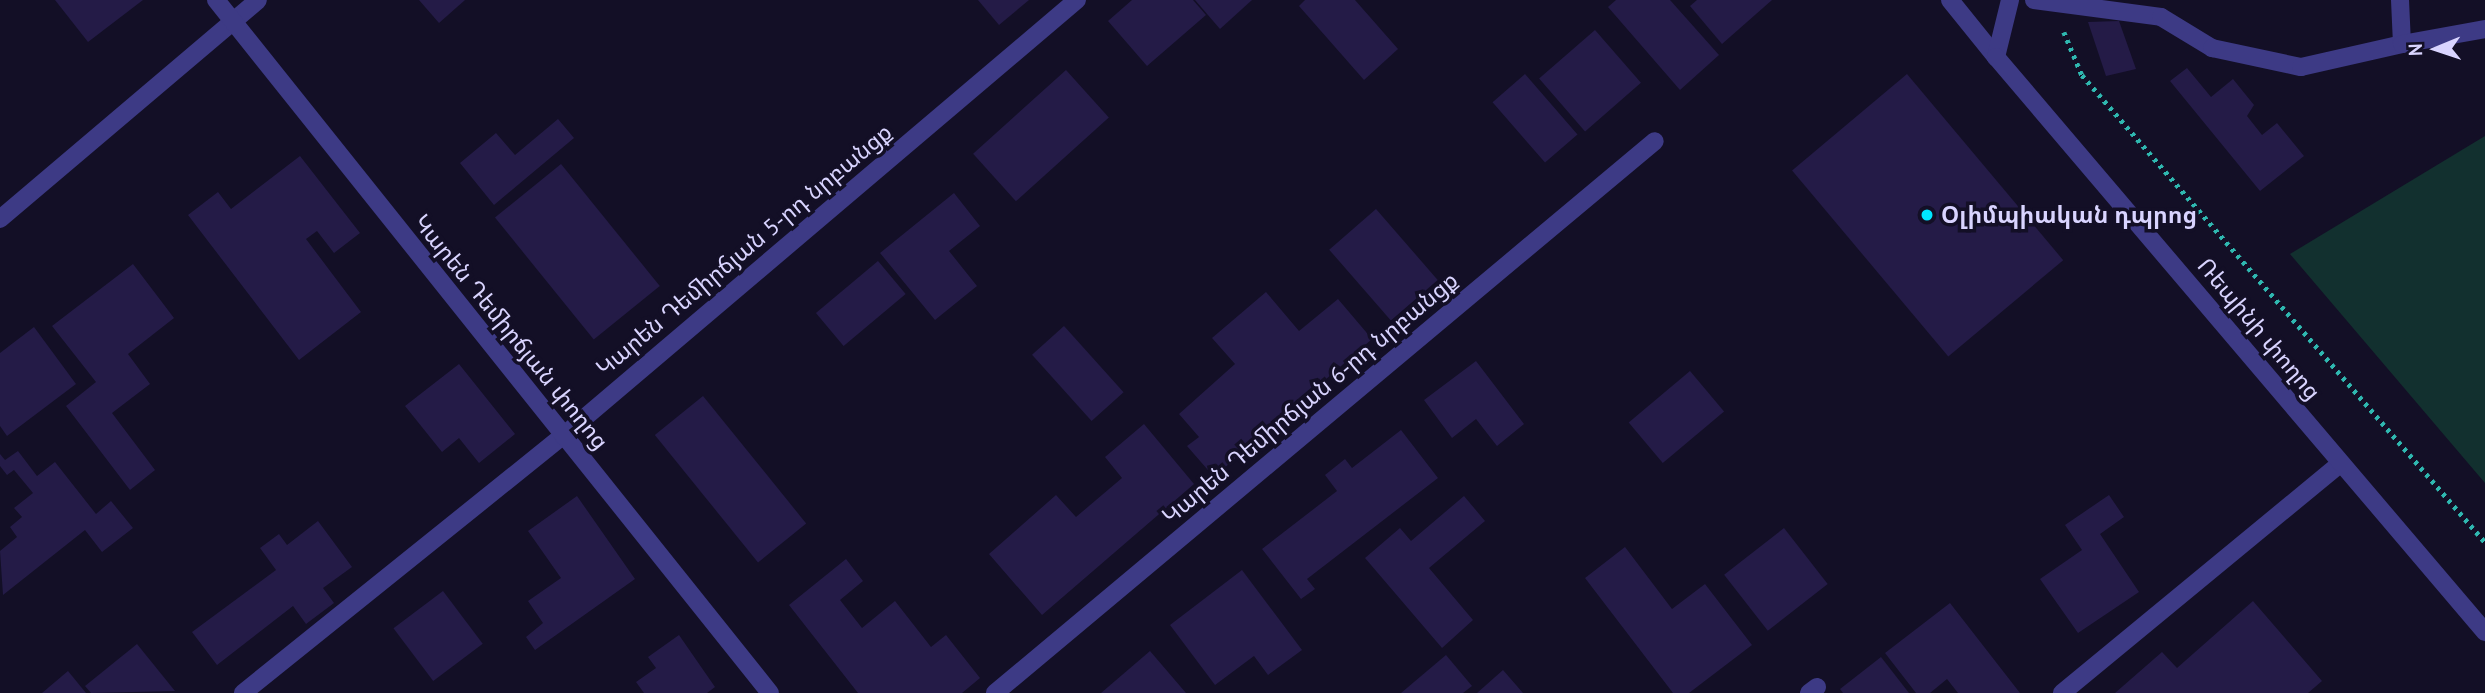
<!DOCTYPE html>
<meta charset="utf-8">
<style>
body{margin:0}
#map{position:relative;width:2485px;height:693px;overflow:hidden;background:#130f26;font-family:"PT Sans","Noto Sans Armenian",sans-serif}
div>[style]{position:absolute}
[style*='--x']{left:calc(var(--x)*1px);top:calc(var(--y)*1px);width:calc(var(--w)*1px);rotate:calc(var(--a)*1deg)}
.green>*{inset:0;background:#12302f}
.building>*{inset:0;background:#241b47;transform-origin:0 0}
.path>*{height:4.5px;margin-top:-2.25px;transform-origin:0;background:repeating-linear-gradient(90deg,#2fb8b0 0 3.5px,transparent 0 8.5px)}
.minor>*{height:18px;margin:-9px;padding:0 9px;transform-origin:9px;border-radius:9px;background:#3d3a85}
.tertiary>*{height:18px;margin:-9px;padding:0 9px;transform-origin:9px;border-radius:9px;background:#3d3a85}
.dots>*{width:19px;height:19px;translate:-50% -50%;box-sizing:border-box;border:4px solid #130f26;border-radius:50%}
span{translate:-50% -50%;white-space:nowrap;text-align:center;line-height:1.15;-webkit-text-stroke:7px #130f26;paint-order:stroke}
.poi-label{font-size:23px;color:#d9d4ff;font-weight:700}
.left{translate:0 -50%;text-align:left}
.street-label{font-size:23px;color:#d9d4ff}
.north{position:absolute;left:2401px;top:14px;width:70px;height:70px;-webkit-text-stroke:5px #130f26;paint-order:stroke;rotate:268deg;font-size:19px;font-weight:700;line-height:28px;text-align:center;color:#d9d4ff}
.north::after{content:'';display:block;margin:auto;width:24px;height:32px;background:#d9d4ff;clip-path:polygon(50% 0,100% 100%,50% 72%,0 100%)}
</style>
<div id="map">
<div class="green">
<div style="clip-path:polygon(2485px 136px,2485px 483px,2290px 254px)"></div>
</div>
<div class="building">
<div style="clip-path:polygon(55px 0,143px 0,88px 42px)"></div>
<div style="clip-path:polygon(419px 0,465px 0,439px 23px)"></div>
<div style="clip-path:polygon(978px 0,1029px 0,999px 25px)"></div>
<div style="clip-path:polygon(1132px 0,1193px 0,1206px 15px,1147px 66px,1108px 21px)"></div>
<div style="clip-path:polygon(1195px 0,1252px 0,1220px 29px)"></div>
<div style="clip-path:polygon(1305px 0,1355px 0,1398px 49px,1364px 80px,1299px 6px)"></div>
<div style="clip-path:polygon(1616px 0,1670px 0,1719px 55px,1680px 90px,1608px 7px)"></div>
<div style="clip-path:polygon(1697px 0,1772px 0,1722px 44px,1690px 6px)"></div>
<div style="clip-path:polygon(2119px 21px,2136px 69px,2106px 76px,2088px 22px)"></div>
<div style="left:1595px;top:30px;width:70px;height:74px;rotate:49deg"></div>
<div style="clip-path:polygon(2187px 68px,2211px 97px,2233px 79px,2254px 105px,2247px 116px,2262px 135px,2277px 123px,2304px 156px,2260px 191px,2170px 81px)"></div>
<div style="left:1066px;top:70px;width:64px;height:125px;rotate:48deg"></div>
<div style="left:1525px;top:74px;width:80px;height:43px;rotate:49deg"></div>
<div style="left:1907px;top:74px;width:243px;height:150px;rotate:50deg"></div>
<div style="clip-path:polygon(558px 119px,574px 138px,494px 205px,460px 163px,496px 133px,515px 155px)"></div>
<div style="clip-path:polygon(300px 156px,360px 233px,334px 253px,317px 231px,306px 239px,361px 312px,299px 360px,188px 215px,218px 192px,231px 209px)"></div>
<div style="left:561px;top:164px;width:157px;height:85px;rotate:51deg"></div>
<div style="clip-path:polygon(954px 193px,980px 226px,949px 251px,977px 286px,935px 320px,880px 253px)"></div>
<div style="left:1376px;top:209px;width:94px;height:62px;rotate:49deg"></div>
<div style="left:878px;top:261px;width:43px;height:81px;rotate:50deg"></div>
<div style="clip-path:polygon(133px 264px,174px 318px,128px 354px,150px 384px,112px 413px,155px 470px,130px 490px,66px 406px,96px 382px,52px 326px)"></div>
<div style="clip-path:polygon(1266px 292px,1299px 331px,1338px 299px,1372px 339px,1214px 477px,1187px 446px,1199px 437px,1179px 414px,1235px 364px,1212px 338px)"></div>
<div style="left:1064px;top:326px;width:89px;height:43px;rotate:48deg"></div>
<div style="clip-path:polygon(34px 327px,76px 384px,7px 436px,0 426px,0 353px)"></div>
<div style="clip-path:polygon(1476px 361px,1524px 424px,1497px 446px,1476px 419px,1452px 438px,1424px 400px)"></div>
<div style="clip-path:polygon(459px 364px,515px 434px,479px 463px,459px 438px,442px 452px,405px 406px)"></div>
<div style="left:1690px;top:371px;width:53px;height:80px;rotate:50deg"></div>
<div style="left:703px;top:396px;width:164px;height:62px;rotate:51deg"></div>
<div style="clip-path:polygon(1144px 424px,1194px 484px,1042px 615px,989px 554px,1056px 495px,1076px 517px,1122px 478px,1105px 457px)"></div>
<div style="clip-path:polygon(1401px 430px,1438px 478px,1307px 579px,1315px 589px,1301px 599px,1262px 549px,1337px 491px,1325px 475px,1345px 459px,1352px 468px)"></div>
<div style="clip-path:polygon(18px 451px,37px 476px,55px 462px,96px 514px,111px 501px,133px 528px,102px 552px,85px 530px,3px 595px,0 551px,17px 537px,10px 527px,22px 517px,14px 508px,33px 493px,14px 470px,7px 475px,0 466px,0 454px,5px 460px)"></div>
<div style="clip-path:polygon(2109px 495px,2124px 517px,2100px 534px,2139px 592px,2078px 633px,2040px 579px,2082px 550px,2065px 525px)"></div>
<div style="clip-path:polygon(577px 496px,635px 579px,535px 650px,526px 637px,543px 623px,528px 601px,561px 578px,528px 531px)"></div>
<div style="clip-path:polygon(1464px 496px,1485px 521px,1429px 568px,1473px 620px,1442px 648px,1365px 558px,1400px 528px,1411px 541px)"></div>
<div style="clip-path:polygon(318px 521px,352px 567px,323px 588px,334px 603px,306px 624px,293px 606px,217px 665px,192px 632px,276px 570px,260px 548px,279px 534px,287px 545px)"></div>
<div style="left:1784px;top:528px;width:71px;height:76px;rotate:52deg"></div>
<div style="clip-path:polygon(1625px 547px,1672px 609px,1705px 584px,1752px 645px,1689px 693px,1673px 693px,1585px 578px)"></div>
<div style="clip-path:polygon(846px 559px,863px 581px,840px 600px,862px 628px,895px 601px,931px 647px,946px 635px,980px 678px,962px 693px,858px 693px,789px 605px)"></div>
<div style="clip-path:polygon(1242px 570px,1302px 650px,1268px 675px,1254px 656px,1215px 685px,1170px 625px)"></div>
<div style="left:443px;top:591px;width:66px;height:62px;rotate:53deg"></div>
<div style="clip-path:polygon(2253px 601px,2322px 681px,2308px 693px,2115px 693px,2162px 652px,2177px 668px)"></div>
<div style="clip-path:polygon(1950px 603px,2020px 693px,1958px 693px,1947px 679px,1930px 693px,1916px 693px,1885px 653px)"></div>
<div style="clip-path:polygon(679px 635px,715px 687px,707px 693px,644px 693px,636px 682px,656px 668px,648px 657px)"></div>
<div style="clip-path:polygon(137px 644px,175px 691px,91px 693px,85px 686px)"></div>
<div style="clip-path:polygon(1150px 651px,1186px 693px,1101px 693px)"></div>
<div style="clip-path:polygon(1446px 655px,1472px 686px,1463px 693px,1401px 693px)"></div>
<div style="clip-path:polygon(1881px 657px,1909px 693px,1843px 693px,1840px 689px)"></div>
<div style="clip-path:polygon(1503px 670px,1523px 693px,1477px 693px)"></div>
<div style="clip-path:polygon(68px 671px,86px 693px,42px 693px)"></div>
</div>
<div class="path">
<div style="--x:2064;--y:32;--w:47;--a:67.3"></div>
<div style="--x:2082;--y:75;--w:617;--a:49.21"></div>
</div>
<div class="minor">
<div style="--x:1950;--y:0;--w:73;--a:51.1"></div>
<div style="--x:2034;--y:0;--w:128;--a:7.6"></div>
<div style="--x:2161;--y:17;--w:60;--a:31.3"></div>
<div style="--x:2212;--y:48;--w:91;--a:12.1"></div>
<div style="--x:2301;--y:67;--w:104;--a:-12.8"></div>
<div style="--x:2402;--y:44;--w:44;--a:-92.6"></div>
<div style="--x:2402;--y:44;--w:84;--a:-10.2"></div>
<div style="--x:0;--y:219;--w:338;--a:-40.3"></div>
<div style="--x:243;--y:693;--w:410;--a:-38.8"></div>
<div style="--x:563;--y:436;--w:674;--a:-40.31"></div>
<div style="--x:995;--y:693;--w:860;--a:-39.91"></div>
<div style="--x:1809;--y:693;--w:10;--a:-37"></div>
<div style="--x:2062;--y:693;--w:360;--a:-39.5"></div>
</div>
<div class="tertiary">
<div style="--x:216;--y:0;--w:887;--a:51.36"></div>
<div style="--x:2010;--y:0;--w:59;--a:103.8"></div>
<div style="--x:1996;--y:57;--w:755;--a:49.62"></div>
</div>
<div class="dots">
<div style="left:1927px;top:215px;background:#00e5ff"></div>
</div>
<div class="poi-label">
<span class="left" style="left:1941px;top:215px">Օլիմպիական դպրոց</span>
</div>
<div class="street-label">
<span style="left:744px;top:250px;rotate:-40deg">Կարեն Դեմիրճյան 5-րդ նրբանցք</span>
<span style="left:2259px;top:329px;rotate:50deg">Ռեպինի փողոց</span>
<span style="left:511px;top:332px;rotate:51deg">Կարեն Դեմիրճյան փողոց</span>
<span style="left:1310px;top:398px;rotate:-40deg">Կարեն Դեմիրճյան 6-րդ նրբանցք</span>
</div>
<div class="north">N</div>
</div>
